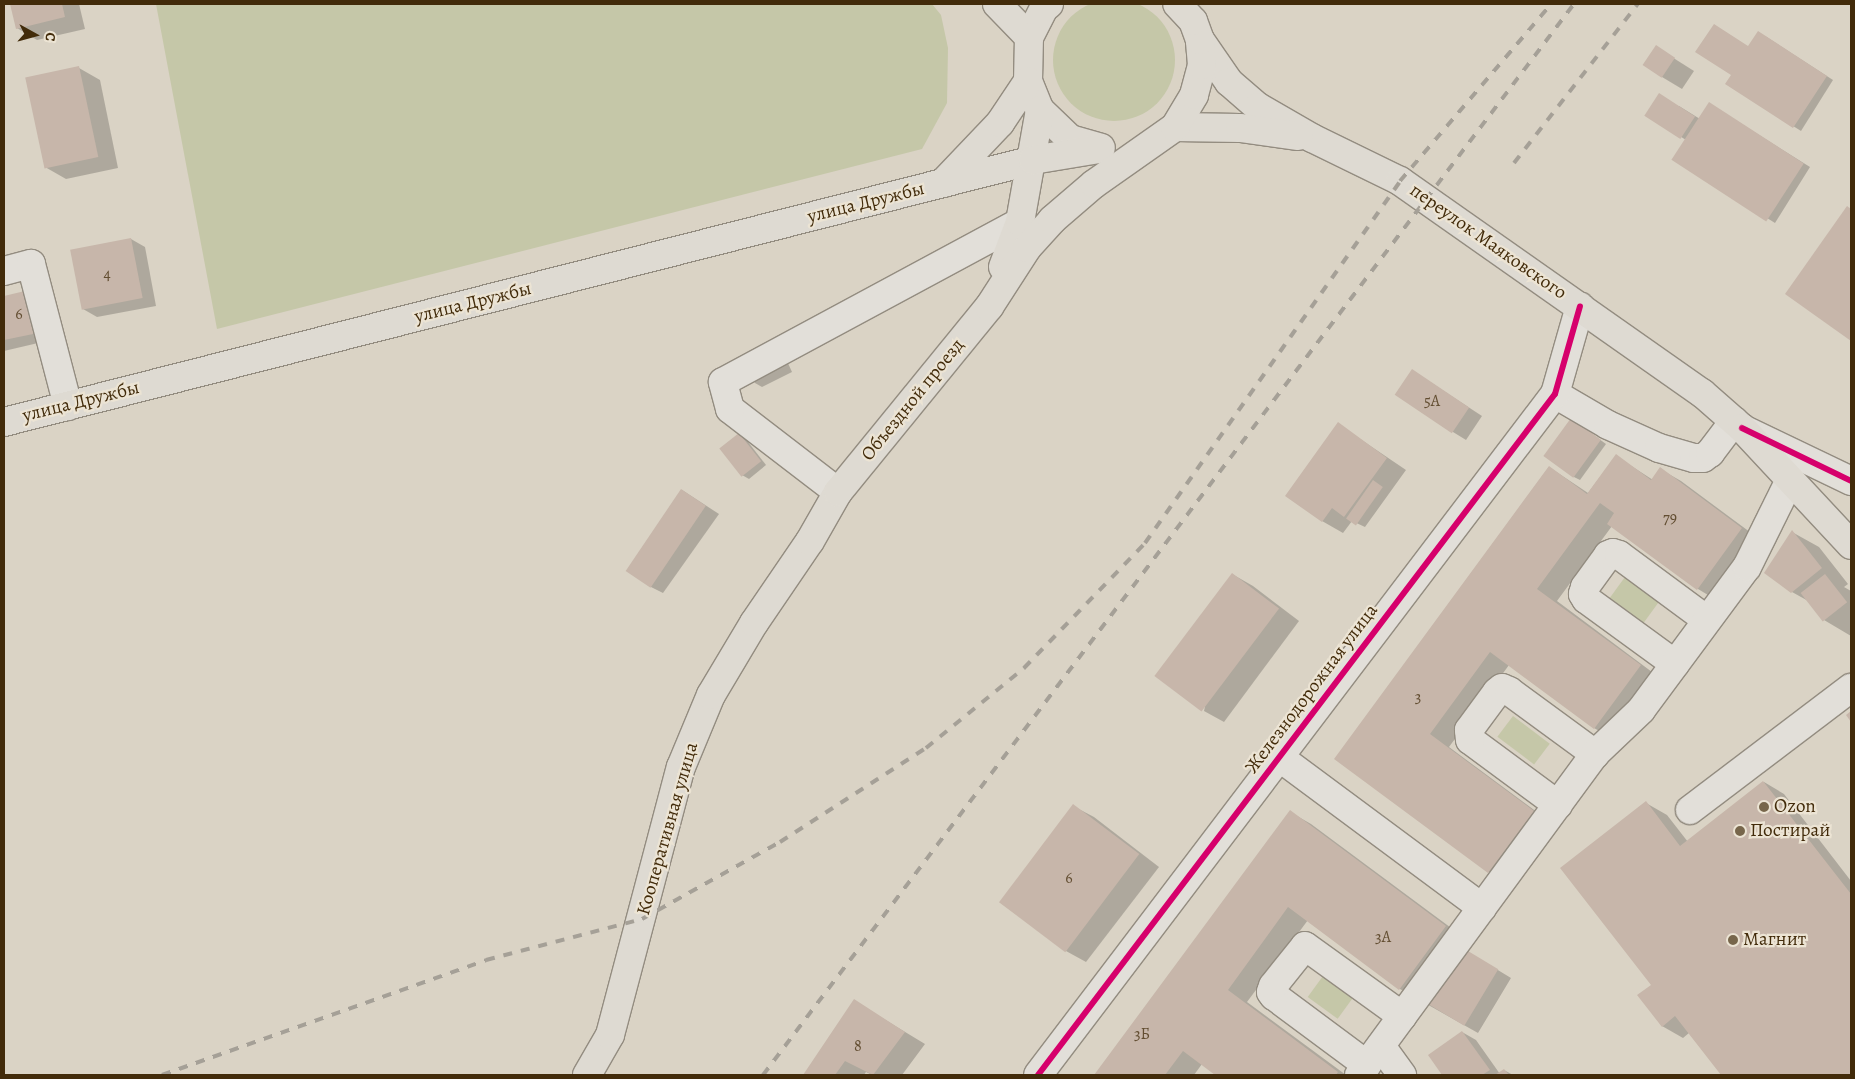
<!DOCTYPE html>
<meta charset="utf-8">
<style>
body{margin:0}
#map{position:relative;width:1855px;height:1079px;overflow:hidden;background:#dad3c5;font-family:Alegreya,serif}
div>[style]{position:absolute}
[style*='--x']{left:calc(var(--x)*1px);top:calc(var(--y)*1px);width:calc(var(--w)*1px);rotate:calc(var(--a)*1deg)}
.green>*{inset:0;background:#c5c7a8;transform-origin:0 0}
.round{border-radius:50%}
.shadow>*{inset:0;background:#0003}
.building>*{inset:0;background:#c7b6aa;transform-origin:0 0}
.roads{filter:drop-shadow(1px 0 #938c80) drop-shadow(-1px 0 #938c80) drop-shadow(0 1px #938c80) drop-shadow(0 -1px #938c80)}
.minor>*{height:28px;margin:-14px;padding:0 14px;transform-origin:14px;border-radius:14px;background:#e2dfd9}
.major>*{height:28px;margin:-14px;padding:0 14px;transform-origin:14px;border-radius:14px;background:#dedad2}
.rail>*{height:4px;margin-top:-2px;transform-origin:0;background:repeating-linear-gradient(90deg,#a5a097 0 9px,transparent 0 18px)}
.cycleway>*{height:6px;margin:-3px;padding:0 3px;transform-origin:3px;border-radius:3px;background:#d6006c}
.dots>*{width:14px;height:14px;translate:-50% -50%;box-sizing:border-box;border:2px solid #ece4d4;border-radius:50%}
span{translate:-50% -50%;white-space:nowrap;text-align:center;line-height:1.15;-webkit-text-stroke:4.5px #ece4d4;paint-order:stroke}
.number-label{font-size:16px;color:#634e32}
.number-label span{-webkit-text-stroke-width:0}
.street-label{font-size:19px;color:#422b0a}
.poi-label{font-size:19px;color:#422b0a}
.left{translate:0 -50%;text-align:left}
.frame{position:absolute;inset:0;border:5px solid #422b0a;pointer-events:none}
.north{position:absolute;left:10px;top:10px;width:50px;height:50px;-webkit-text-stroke:4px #ece4d4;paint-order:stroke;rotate:97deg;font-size:14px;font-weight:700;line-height:20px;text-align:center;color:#422b0a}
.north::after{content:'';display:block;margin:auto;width:18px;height:22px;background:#422b0a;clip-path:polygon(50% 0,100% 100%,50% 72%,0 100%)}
</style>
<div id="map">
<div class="green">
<div class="round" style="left:1053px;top:-1px;width:122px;height:122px"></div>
<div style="clip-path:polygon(156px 4px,932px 4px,941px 15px,948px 48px,947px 103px,922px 149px,217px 329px)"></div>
<div style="left:1625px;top:577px;width:42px;height:26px;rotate:36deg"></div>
<div style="left:1513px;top:716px;width:46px;height:26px;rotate:37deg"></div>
<div style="left:1323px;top:976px;width:37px;height:26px;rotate:36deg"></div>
</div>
<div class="shadow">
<div style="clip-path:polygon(11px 4px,79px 4px,85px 29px,37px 40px,17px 28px)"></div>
<div style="clip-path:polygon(1765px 36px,1833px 80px,1801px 131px,1727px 84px,1749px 48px)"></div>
<div style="clip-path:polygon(1656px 47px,1694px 71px,1682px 89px,1662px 77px)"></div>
<div style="clip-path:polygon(79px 68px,100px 80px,118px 168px,66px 179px,45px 167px)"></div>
<div style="clip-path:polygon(1679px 106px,1700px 119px,1716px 108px,1810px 167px,1775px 223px,1674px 160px,1686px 140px,1646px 115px)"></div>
<div style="clip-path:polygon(1847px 208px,1851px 210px,1851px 339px,1787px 294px)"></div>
<div style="clip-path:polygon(131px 239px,145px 247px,156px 306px,97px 317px,83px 309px)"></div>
<div style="clip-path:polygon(29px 291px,51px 340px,4px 351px,4px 297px)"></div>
<div style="clip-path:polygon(782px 350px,792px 372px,762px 387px,755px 383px,744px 362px)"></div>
<div style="clip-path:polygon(1413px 371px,1482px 416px,1466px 440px,1453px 432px)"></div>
<div style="clip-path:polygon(1338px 424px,1406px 470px,1365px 527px,1352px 521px,1343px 533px,1322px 521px)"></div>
<div style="clip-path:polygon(1578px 424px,1606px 444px,1580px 480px,1574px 477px)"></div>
<div style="clip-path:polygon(739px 434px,745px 438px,766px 465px,749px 479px,742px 475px,721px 448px)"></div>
<div style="clip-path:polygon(1616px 456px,1653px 480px,1660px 469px,1681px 481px,1762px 541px,1718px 601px,1698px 589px,1612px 526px,1557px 601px,1660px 678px,1615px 740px,1594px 728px,1509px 665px,1449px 747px,1553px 824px,1509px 883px,1489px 872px,1336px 758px,1549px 467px,1588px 493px)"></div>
<div style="clip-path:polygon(682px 490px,719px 514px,663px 593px,649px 586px)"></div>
<div style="clip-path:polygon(1792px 532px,1819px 547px,1848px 584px,1844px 587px,1851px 591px,1851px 636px,1824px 620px,1810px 602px,1792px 592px)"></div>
<div style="clip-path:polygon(1232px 574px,1253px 586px,1299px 621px,1224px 722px,1204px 711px)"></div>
<div style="clip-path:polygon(1764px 782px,1784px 794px,1851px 881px,1851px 1075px,1722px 1075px,1689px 1033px,1683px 1038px,1662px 1026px,1652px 985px,1646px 803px,1667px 815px,1688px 842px)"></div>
<div style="clip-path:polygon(1073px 806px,1094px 817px,1159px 867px,1086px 962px,1066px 951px)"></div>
<div style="clip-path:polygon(1290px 812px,1311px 824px,1466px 939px,1460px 947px,1511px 978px,1478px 1033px,1400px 989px,1308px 920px,1247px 1002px,1346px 1075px,1217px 1075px,1202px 1064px,1194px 1075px,1096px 1075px)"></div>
<div style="clip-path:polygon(854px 1001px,925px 1044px,902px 1075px,872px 1075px,866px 1072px,864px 1075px,804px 1075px)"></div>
<div style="clip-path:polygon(1462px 1032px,1476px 1040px,1500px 1074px,1504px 1070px,1513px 1075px,1444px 1075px,1430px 1055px)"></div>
</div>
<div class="building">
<div style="clip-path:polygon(10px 4px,62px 4px,65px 17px,16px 29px)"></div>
<div style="clip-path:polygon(1714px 24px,1748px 46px,1758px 31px,1827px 76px,1793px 128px,1725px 84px,1731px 75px,1695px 52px)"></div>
<div style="left:1656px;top:45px;width:23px;height:24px;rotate:34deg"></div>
<div style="left:79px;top:66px;width:93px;height:55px;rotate:78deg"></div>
<div style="left:1659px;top:93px;width:43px;height:27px;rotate:33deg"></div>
<div style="left:1709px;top:102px;width:113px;height:69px;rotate:33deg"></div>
<div style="clip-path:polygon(1847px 206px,1851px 209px,1851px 341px,1785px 294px)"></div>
<div style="left:131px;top:238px;width:61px;height:62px;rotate:79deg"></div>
<div style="clip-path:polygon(29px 290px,38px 333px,4px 340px,4px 296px)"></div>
<div style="left:1412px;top:369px;width:69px;height:31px;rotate:34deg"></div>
<div style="left:1571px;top:418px;width:37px;height:47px;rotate:36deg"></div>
<div style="clip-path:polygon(1338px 422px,1387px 458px,1344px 517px,1332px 508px,1322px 522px,1285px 496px)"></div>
<div style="left:739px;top:433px;width:36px;height:25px;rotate:52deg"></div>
<div style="clip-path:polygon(1616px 454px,1651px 480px,1660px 467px,1742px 528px,1697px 590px,1607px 524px,1614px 513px,1600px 503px,1537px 589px,1641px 665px,1594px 729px,1490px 652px,1430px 734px,1534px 811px,1488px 873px,1334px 759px,1549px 466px,1587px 494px)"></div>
<div style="left:1373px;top:480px;width:12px;height:47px;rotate:35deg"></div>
<div style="left:681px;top:489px;width:30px;height:99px;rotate:34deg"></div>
<div style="clip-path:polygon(1792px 530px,1822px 568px,1791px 593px,1764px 573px)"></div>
<div style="left:1232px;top:573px;width:59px;height:129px;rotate:37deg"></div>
<div style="left:1825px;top:574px;width:36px;height:31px;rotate:52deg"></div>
<div style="clip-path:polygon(1851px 711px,1851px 722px,1846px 715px)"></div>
<div style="clip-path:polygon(1763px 781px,1851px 894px,1851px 1075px,1721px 1075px,1675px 1016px,1662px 1027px,1637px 995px,1651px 985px,1560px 868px,1646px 801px,1680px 846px)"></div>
<div style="left:1073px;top:804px;width:83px;height:123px;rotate:37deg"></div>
<div style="clip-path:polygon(1290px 810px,1446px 926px,1399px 990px,1288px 907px,1228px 990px,1338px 1072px,1336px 1075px,1215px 1075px,1183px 1051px,1165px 1075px,1094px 1075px)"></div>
<div style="left:1458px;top:945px;width:47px;height:66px;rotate:31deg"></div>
<div style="clip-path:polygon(854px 999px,905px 1032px,873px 1075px,845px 1061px,835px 1075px,803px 1075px)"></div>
<div style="clip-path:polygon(1462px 1031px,1490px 1070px,1482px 1075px,1442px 1075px,1428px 1055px)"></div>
<div style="clip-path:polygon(1504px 1069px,1509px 1075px,1495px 1075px)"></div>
</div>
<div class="roads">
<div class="minor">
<div style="--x:4;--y:271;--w:28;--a:-15"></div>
<div style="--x:31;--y:264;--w:147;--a:75.4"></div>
<div style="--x:1555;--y:394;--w:61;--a:30.3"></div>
<div style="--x:1608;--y:425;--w:56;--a:24.3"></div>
<div style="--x:1659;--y:448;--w:36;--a:16"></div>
<div style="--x:1694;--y:458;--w:9;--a:0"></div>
<div style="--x:1703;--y:458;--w:9;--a:-36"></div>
<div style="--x:1710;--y:453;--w:40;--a:-53"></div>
<div style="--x:1745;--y:430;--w:118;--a:25.7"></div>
<div style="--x:838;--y:492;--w:136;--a:-142.5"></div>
<div style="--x:730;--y:409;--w:28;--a:-105"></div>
<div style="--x:723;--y:382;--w:337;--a:-28.3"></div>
<div style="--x:1675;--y:664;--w:110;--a:-143.9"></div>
<div style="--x:1586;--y:599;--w:6;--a:-121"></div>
<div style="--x:1583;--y:594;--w:7;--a:-74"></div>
<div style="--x:1585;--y:587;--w:39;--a:-54"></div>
<div style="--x:1608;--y:555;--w:5;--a:-22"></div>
<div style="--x:1613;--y:553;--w:6;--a:18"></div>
<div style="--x:1619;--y:555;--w:109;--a:36.5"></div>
<div style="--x:1279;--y:757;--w:253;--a:36.6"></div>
<div style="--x:1558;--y:805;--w:109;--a:-143.5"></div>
<div style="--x:1470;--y:740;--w:10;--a:-96"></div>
<div style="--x:1469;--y:730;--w:47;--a:-53.6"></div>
<div style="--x:1497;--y:692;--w:6;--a:-39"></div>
<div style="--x:1502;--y:688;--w:8;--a:23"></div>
<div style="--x:1509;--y:691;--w:107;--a:36.2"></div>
<div style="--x:1690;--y:810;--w:202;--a:-37.2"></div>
<div style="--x:1381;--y:1046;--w:36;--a:54"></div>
<div style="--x:1367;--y:1065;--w:116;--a:-143.4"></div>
<div style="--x:1274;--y:996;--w:5;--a:-127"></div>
<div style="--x:1271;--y:992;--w:6;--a:-72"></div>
<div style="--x:1273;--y:986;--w:51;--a:-51.3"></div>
<div style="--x:1305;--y:946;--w:120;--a:35.8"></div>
<div style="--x:1038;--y:1075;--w:855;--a:-52.8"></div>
<div style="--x:1555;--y:394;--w:91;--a:-74.1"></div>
<div style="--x:1359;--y:1075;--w:398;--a:-53.7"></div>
<div style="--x:1595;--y:754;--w:64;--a:-43.7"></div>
<div style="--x:1641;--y:710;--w:178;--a:-53.5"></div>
<div style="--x:1747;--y:567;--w:97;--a:-63.7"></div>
</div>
<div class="major">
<div style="--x:997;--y:4;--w:46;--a:45.9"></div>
<div style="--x:1049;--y:4;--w:6;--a:141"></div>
<div style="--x:1044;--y:8;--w:33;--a:117"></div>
<div style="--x:1029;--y:37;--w:44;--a:91.3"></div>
<div style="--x:1028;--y:81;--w:31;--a:68"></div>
<div style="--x:1040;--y:110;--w:42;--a:44"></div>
<div style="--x:1070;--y:139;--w:32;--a:16"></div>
<div style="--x:1200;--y:40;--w:51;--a:55.4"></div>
<div style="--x:1229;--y:82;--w:38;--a:41"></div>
<div style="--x:1258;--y:107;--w:62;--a:29.9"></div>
<div style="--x:1312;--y:138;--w:98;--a:26"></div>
<div style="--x:1400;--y:181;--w:369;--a:35.1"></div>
<div style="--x:1702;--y:393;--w:53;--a:41.2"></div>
<div style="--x:1742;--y:428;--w:160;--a:47"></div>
<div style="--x:1175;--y:127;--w:65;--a:0.9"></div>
<div style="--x:1240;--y:128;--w:59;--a:7.9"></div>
<div style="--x:943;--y:183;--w:83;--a:-46.5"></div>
<div style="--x:1000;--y:123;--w:50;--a:-56.3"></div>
<div style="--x:1003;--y:267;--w:48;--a:-69.3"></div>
<div style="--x:1020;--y:222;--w:114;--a:-79.9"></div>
<div style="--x:4;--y:422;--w:1062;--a:-14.28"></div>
<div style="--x:1033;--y:160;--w:67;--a:-9.5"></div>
<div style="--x:587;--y:1075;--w:46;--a:-60.1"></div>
<div style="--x:610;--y:1035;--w:277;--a:-75.2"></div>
<div style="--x:681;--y:767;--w:78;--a:-67.4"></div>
<div style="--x:711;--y:695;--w:84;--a:-59.2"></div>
<div style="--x:754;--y:623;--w:99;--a:-55.7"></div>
<div style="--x:810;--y:541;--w:56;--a:-60.3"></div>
<div style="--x:838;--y:492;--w:239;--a:-50.8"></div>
<div style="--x:989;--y:307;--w:70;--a:-57.2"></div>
<div style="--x:1027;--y:248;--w:38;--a:-48"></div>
<div style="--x:1052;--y:220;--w:55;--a:-40.6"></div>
<div style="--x:1094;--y:184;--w:99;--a:-35.1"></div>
<div style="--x:1175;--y:127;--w:37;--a:-59"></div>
<div style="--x:1194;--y:95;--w:31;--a:-75"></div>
<div style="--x:1202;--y:65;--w:25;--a:-95"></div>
<div style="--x:1200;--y:40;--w:20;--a:-110"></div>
<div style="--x:1193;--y:21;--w:23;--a:-133"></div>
</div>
</div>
<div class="rail">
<div style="--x:1514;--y:163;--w:202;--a:-52.1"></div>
<div style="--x:162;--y:1075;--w:344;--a:-19.5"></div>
<div style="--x:486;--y:960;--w:161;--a:-14.7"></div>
<div style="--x:642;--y:919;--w:158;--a:-29.2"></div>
<div style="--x:780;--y:842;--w:174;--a:-32.8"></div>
<div style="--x:926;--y:748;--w:127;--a:-39.2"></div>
<div style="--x:1024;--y:668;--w:174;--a:-45.9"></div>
<div style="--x:1145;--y:543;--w:443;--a:-54.8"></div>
<div style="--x:1400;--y:181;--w:233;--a:-49.5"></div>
<div style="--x:763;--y:1075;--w:1343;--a:-52.87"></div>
</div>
<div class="cycleway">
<div style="--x:1742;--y:428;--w:121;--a:25.9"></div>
<div style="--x:1038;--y:1075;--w:855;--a:-52.8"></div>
<div style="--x:1555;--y:394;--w:91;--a:-74.1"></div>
</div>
<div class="dots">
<div style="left:1764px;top:807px;background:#77664b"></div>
<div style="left:1740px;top:831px;background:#77664b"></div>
<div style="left:1733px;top:940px;background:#77664b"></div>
</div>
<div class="number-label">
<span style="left:107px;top:274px">4</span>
<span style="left:19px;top:314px">6</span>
<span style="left:1432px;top:401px">5А</span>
<span style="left:1670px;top:518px">79</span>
<span style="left:1418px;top:697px">3</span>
<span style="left:1069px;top:878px">6</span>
<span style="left:1383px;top:937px">3А</span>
<span style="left:1142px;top:1034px">3Б</span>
<span style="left:858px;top:1046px">8</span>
</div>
<div class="street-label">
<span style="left:866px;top:203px;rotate:-14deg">улица Дружбы</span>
<span style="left:1488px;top:242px;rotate:35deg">переулок Маяковского</span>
<span style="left:473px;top:303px;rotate:-14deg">улица Дружбы</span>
<span style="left:913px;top:400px;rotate:-51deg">Объездной проезд</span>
<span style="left:81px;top:402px;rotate:-14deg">улица Дружбы</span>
<span style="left:1312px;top:689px;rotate:-53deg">Железнодорожная улица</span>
<span style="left:668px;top:829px;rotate:-74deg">Кооперативная улица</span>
</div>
<div class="poi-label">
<span class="left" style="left:1774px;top:807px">Ozon</span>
<span class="left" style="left:1750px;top:831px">Постирай</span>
<span class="left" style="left:1743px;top:940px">Магнит</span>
</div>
<div class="frame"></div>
<div class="north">С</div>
</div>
